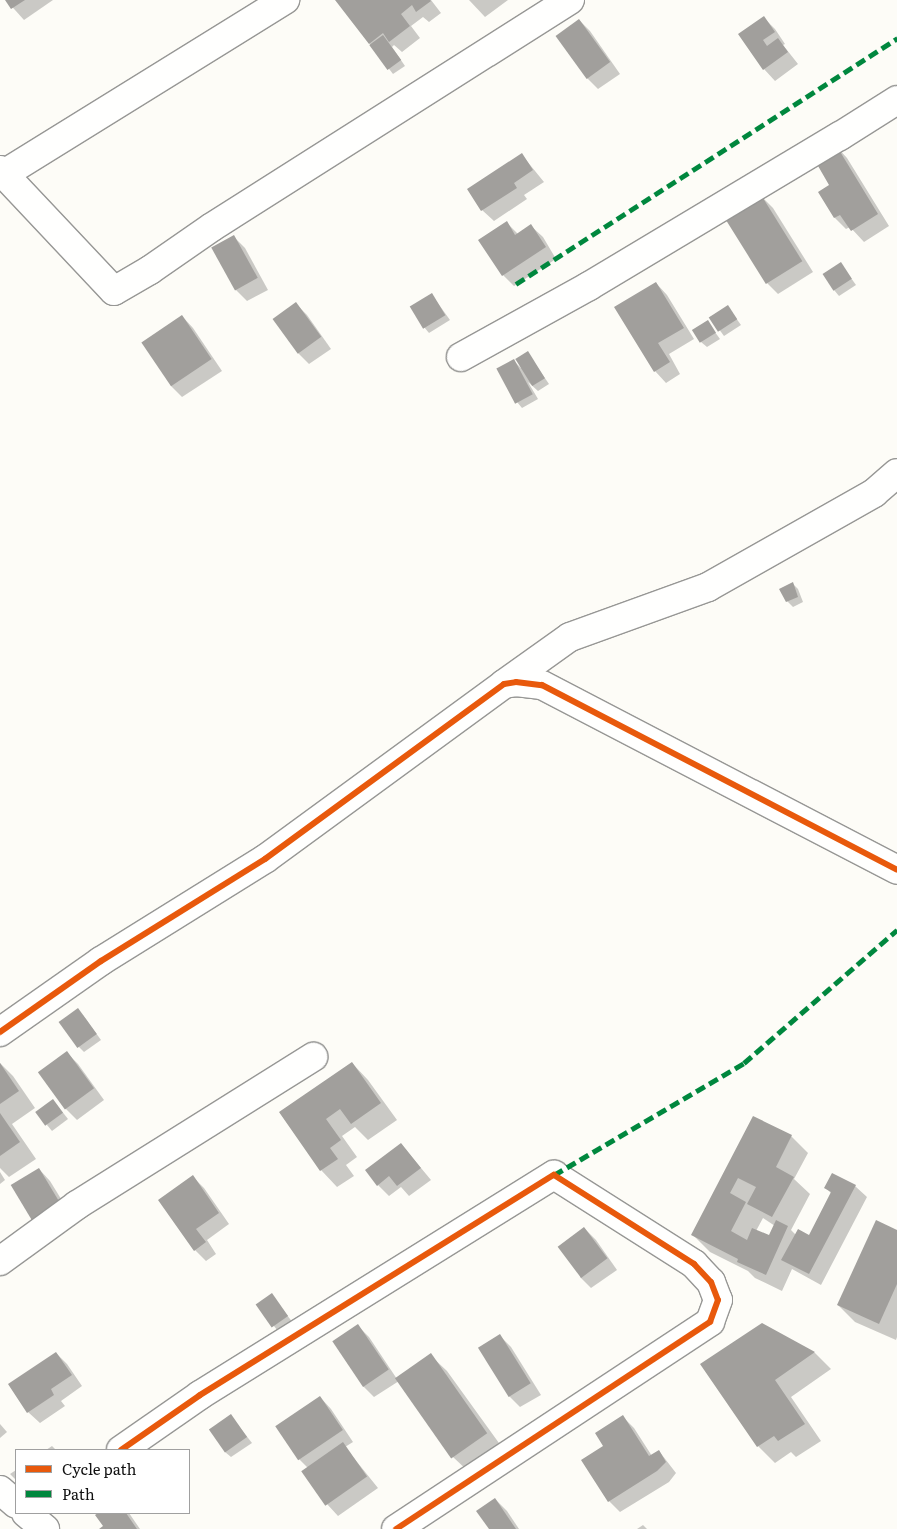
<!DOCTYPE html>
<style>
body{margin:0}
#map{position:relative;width:897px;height:1529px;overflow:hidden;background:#fdfcf7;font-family:Literata,serif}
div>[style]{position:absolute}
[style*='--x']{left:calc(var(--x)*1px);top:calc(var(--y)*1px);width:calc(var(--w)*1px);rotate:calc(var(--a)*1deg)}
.shadow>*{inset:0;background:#0003;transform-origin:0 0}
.building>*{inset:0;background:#a19f9c;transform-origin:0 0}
.roads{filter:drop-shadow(1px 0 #979795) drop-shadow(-1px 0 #979795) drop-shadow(0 1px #979795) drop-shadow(0 -1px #979795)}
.street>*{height:28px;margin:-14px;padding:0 14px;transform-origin:14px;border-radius:14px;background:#fffffe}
.quiet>*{height:5px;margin-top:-2.5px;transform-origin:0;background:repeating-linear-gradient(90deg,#00873e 0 10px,transparent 0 15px)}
.cycleway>*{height:6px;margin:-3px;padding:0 3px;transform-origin:3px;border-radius:3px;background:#e8590c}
span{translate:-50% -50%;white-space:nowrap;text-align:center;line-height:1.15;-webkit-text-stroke:5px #fff;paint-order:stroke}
.legend{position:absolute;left:15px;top:1449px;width:175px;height:65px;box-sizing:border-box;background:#fff;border:1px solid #a0a0a0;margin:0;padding:6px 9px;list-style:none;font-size:15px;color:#111}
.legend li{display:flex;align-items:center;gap:10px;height:25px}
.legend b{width:25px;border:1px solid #a0a0a0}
</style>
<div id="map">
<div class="shadow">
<div style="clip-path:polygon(6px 0,53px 0,24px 20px)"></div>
<div style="clip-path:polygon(336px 0,431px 0,441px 13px,429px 22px,423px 17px,411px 26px,420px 38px,402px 52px,394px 45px,392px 47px,405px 66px,393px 74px)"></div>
<div style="clip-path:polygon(469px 0,508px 0,485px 17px)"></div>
<div style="clip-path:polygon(764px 18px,775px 29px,785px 44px,783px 45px,798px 64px,775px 81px,764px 69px,740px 35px)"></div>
<div style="clip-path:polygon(579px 20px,590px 31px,620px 74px,598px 89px,587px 78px)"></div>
<div style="clip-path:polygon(836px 146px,847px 158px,889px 226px,864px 242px,850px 227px,846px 229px,835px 218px,820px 192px,831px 186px)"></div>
<div style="clip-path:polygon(522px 155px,544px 182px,524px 195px,527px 199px,494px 221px,482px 210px)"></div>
<div style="clip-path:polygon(761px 196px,773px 208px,813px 272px,778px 294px,767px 283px)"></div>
<div style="clip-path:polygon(507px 223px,518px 234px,531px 226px,543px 237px,556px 259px,514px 286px,503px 275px)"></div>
<div style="clip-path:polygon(234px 237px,245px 248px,268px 290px,247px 301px,236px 290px)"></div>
<div style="clip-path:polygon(841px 264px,856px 285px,839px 296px,834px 290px)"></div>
<div style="clip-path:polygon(656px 283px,667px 295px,694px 339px,669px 354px,680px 374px,666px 383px,655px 371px)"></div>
<div style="clip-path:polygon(432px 295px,450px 320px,429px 333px,424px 327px)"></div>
<div style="clip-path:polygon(296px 304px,307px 315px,331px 349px,309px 364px,298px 353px)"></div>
<div style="clip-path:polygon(728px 307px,741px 325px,724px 336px,710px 317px)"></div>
<div style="clip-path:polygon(182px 316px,193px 328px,222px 371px,182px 397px,171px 386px)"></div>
<div style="clip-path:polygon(707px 321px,720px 339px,707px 347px,701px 342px)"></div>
<div style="clip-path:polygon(527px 352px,549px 384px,538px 391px,528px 382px,538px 399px,522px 408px,517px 402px,514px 361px,521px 368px)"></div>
<div style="clip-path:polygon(792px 583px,798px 589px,803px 602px,793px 607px,787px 601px)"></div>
<div style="clip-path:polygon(83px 1015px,101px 1040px,84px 1052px,79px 1047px)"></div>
<div style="clip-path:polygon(67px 1053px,78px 1064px,104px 1100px,77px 1120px,66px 1109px,40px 1072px)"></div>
<div style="clip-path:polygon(0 1063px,13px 1076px,35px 1108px,12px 1124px,36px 1159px,9px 1177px,0 1168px)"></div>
<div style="clip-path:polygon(352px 1063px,368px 1080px,397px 1120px,368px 1140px,355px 1127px,342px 1136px,357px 1157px,346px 1165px,354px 1176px,337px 1187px,321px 1170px,280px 1113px)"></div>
<div style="clip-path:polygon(53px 1100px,68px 1119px,52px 1131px,47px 1125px)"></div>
<div style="clip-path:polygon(evenodd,754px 1117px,791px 1136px,808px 1153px,794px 1179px,810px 1194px,791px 1230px,796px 1235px,810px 1236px,832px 1194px,826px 1188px,855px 1186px,867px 1197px,821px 1285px,792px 1269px,782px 1291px,755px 1278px,748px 1271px,710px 1252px,693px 1235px,754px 1117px,763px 1218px,775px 1226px,770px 1237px,756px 1231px,763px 1218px)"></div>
<div style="clip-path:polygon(401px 1144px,431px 1180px,409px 1196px,401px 1187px,389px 1196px,378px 1185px)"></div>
<div style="clip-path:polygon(39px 1169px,50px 1181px,71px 1215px,45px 1231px)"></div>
<div style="clip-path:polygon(0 1172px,5px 1180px,0 1184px)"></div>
<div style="clip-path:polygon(193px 1177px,204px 1188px,229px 1224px,207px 1240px,216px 1254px,206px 1261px,195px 1250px)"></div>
<div style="clip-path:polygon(584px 1228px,596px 1240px,617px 1270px,591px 1288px,580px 1277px)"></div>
<div style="clip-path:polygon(897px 1231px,897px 1337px,896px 1340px,855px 1322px,838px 1305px)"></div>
<div style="left:272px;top:1295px;width:34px;height:17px;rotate:53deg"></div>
<div style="clip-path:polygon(762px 1324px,815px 1353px,831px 1369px,791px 1397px,821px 1441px,796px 1457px,791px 1452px,775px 1463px,758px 1446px,702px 1365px)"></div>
<div style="clip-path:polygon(358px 1326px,369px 1337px,397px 1379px,430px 1355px,447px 1371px,504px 1450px,470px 1473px,453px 1457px,399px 1381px,374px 1397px,363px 1386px)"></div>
<div style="clip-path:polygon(500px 1336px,511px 1347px,541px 1395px,520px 1407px,509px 1396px)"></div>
<div style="clip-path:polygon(56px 1353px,67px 1364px,82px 1386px,61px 1401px,65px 1406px,40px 1423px,28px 1412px,10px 1385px)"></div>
<div style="clip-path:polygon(320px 1397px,331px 1409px,353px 1442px,345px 1447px,378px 1488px,338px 1516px,327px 1504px,303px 1472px,308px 1468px,299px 1459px)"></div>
<div style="clip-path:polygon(231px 1416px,252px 1443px,231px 1457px,225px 1452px)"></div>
<div style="clip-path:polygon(623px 1417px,634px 1428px,652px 1456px,659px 1451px,676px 1473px,669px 1482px,620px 1512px,609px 1501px,605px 1446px)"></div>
<div style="clip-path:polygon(0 1424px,7px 1432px,0 1438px)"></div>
<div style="clip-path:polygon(52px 1446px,56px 1450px,46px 1450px)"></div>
<div style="clip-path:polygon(16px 1470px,16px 1480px,10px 1474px)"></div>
<div style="clip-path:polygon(495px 1499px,507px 1511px,519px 1529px,490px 1529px)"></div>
<div style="clip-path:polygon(100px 1513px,129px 1513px,140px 1529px,101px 1529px,105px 1527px,97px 1515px)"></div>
<div style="clip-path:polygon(643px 1525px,647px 1529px,637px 1529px)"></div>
</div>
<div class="building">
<div style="clip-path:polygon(5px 0,25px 0,11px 9px)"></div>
<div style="clip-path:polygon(335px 0,430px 0,431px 1px,416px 12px,412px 5px,401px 14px,410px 26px,389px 42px,383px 33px,369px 44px)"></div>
<div style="clip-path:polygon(764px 16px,775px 32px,763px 40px,767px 46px,778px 38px,788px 52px,763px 70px,738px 34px)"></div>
<div style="left:579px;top:19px;width:53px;height:29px;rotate:54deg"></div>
<div style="left:383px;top:35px;width:31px;height:17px;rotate:54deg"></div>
<div style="clip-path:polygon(836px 145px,878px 214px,851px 231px,840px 215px,834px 218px,818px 192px,829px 185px,814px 159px)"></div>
<div style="clip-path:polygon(522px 153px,533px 170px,514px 183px,517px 188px,481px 211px,467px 189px)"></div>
<div style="left:761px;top:195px;width:78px;height:43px;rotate:58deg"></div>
<div style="clip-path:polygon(507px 221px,515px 235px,531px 224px,546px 247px,502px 276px,478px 240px)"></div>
<div style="left:234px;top:235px;width:49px;height:26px;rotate:61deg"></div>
<div style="left:841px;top:262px;width:20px;height:22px;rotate:57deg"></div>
<div style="clip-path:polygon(656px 282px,684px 328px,658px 343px,670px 362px,654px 372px,614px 307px)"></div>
<div style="left:432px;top:293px;width:26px;height:26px;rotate:59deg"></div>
<div style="left:296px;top:302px;width:43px;height:29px;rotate:54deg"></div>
<div style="left:728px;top:305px;width:17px;height:23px;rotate:57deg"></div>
<div style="left:182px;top:315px;width:53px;height:49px;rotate:56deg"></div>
<div style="left:708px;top:320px;width:15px;height:19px;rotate:58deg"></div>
<div style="left:528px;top:351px;width:32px;height:15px;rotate:58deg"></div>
<div style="left:514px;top:359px;width:40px;height:20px;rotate:62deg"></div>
<div style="clip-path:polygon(793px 582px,798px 597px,786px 602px,779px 589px)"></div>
<div style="left:78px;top:1008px;width:32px;height:24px;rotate:54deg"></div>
<div style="left:67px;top:1051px;width:46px;height:36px;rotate:54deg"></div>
<div style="clip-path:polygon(352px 1062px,381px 1103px,351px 1124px,340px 1109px,326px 1119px,341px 1140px,330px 1148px,338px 1159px,320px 1171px,279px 1112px)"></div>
<div style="clip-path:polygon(0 1063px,19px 1091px,0 1104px)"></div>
<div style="left:53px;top:1099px;width:17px;height:22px;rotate:54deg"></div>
<div style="clip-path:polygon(0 1113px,20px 1142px,0 1156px)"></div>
<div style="clip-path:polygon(753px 1116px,792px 1135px,776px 1167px,794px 1177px,772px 1217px,747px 1204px,756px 1187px,738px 1178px,730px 1193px,746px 1202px,731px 1231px,747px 1240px,752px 1228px,769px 1235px,776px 1220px,788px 1226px,766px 1275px,737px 1262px,738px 1259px,691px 1235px)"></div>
<div style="clip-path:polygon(401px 1143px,421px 1168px,397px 1186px,389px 1176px,377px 1186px,365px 1170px)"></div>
<div style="left:39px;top:1168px;width:42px;height:33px;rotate:59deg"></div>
<div style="clip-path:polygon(832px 1173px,856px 1185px,809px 1274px,781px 1260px,798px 1229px,809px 1235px,831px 1192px,824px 1188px)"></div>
<div style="clip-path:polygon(193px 1175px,219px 1213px,196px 1229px,206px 1242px,194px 1251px,158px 1200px)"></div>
<div style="clip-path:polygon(876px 1220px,897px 1230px,897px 1284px,879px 1324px,837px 1305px)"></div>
<div style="left:584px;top:1227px;width:39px;height:33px;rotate:53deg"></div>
<div style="left:272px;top:1293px;width:28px;height:20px;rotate:55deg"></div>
<div style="clip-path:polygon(762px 1323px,815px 1352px,775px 1380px,805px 1424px,778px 1441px,774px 1436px,757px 1447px,700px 1364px)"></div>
<div style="left:358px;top:1324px;width:55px;height:31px;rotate:56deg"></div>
<div style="left:500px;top:1334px;width:58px;height:26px;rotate:58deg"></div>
<div style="clip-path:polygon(56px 1352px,72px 1375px,51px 1389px,54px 1395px,27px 1413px,8px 1384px)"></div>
<div style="left:431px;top:1353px;width:98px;height:44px;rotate:55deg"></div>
<div style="left:320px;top:1396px;width:41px;height:54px;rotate:56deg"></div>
<div style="left:231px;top:1414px;width:28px;height:27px;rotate:55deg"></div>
<div style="clip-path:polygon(623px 1415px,649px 1456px,659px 1450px,666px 1462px,657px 1471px,608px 1502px,581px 1460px,603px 1446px,595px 1433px)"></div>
<div style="left:343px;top:1442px;width:42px;height:51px;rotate:55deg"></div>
<div style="clip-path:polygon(495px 1498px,516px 1529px,489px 1529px,476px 1511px)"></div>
<div style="clip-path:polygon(98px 1513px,126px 1513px,137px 1529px,99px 1529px,103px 1526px,95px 1515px)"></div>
</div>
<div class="roads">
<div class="street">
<div style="--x:0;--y:170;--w:166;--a:46.7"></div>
<div style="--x:114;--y:291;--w:42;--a:-30.3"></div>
<div style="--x:150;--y:270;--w:75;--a:-34.7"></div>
<div style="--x:212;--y:227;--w:424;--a:-32.4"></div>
<div style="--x:4;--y:174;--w:331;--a:-31.8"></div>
<div style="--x:461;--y:357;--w:146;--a:-29"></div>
<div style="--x:589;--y:286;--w:292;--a:-30.9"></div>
<div style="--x:840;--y:136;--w:67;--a:-32.3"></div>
<div style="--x:504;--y:684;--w:81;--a:-35.5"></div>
<div style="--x:570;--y:637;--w:147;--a:-19.9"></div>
<div style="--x:708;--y:587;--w:191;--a:-29.5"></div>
<div style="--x:874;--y:493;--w:30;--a:-41"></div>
<div style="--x:0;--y:1032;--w:123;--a:-35.1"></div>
<div style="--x:101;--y:961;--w:193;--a:-31.9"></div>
<div style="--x:265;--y:859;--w:296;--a:-36.2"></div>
<div style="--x:504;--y:684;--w:12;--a:-9"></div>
<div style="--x:516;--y:682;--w:26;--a:7"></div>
<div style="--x:542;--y:685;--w:400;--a:27.5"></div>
<div style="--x:0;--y:1261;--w:95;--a:-36"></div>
<div style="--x:77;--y:1205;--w:279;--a:-32.1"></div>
<div style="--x:121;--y:1450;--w:96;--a:-34.8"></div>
<div style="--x:200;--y:1395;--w:417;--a:-31.9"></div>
<div style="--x:554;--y:1175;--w:166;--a:32.4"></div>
<div style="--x:694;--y:1264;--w:25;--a:47"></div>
<div style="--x:711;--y:1282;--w:19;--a:69"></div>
<div style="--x:718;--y:1300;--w:23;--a:110"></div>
<div style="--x:710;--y:1322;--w:376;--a:146.6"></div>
<div style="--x:0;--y:1490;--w:21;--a:41"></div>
<div style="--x:26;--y:1513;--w:25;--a:40"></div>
</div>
</div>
<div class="quiet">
<div style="--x:516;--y:284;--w:454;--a:-32.8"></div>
<div style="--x:554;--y:1175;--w:221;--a:-30.5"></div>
<div style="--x:744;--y:1063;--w:203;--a:-41"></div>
</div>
<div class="cycleway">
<div style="--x:0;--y:1032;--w:123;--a:-35.1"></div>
<div style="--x:101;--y:961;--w:193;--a:-31.9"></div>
<div style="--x:265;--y:859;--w:296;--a:-36.2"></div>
<div style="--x:504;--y:684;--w:12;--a:-9"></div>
<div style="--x:516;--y:682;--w:26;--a:7"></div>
<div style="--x:542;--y:685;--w:400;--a:27.5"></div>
<div style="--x:121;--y:1450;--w:96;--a:-34.8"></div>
<div style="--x:200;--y:1395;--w:417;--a:-31.9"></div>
<div style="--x:554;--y:1175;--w:166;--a:32.4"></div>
<div style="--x:694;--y:1264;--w:25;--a:47"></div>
<div style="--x:711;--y:1282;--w:19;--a:69"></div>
<div style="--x:718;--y:1300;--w:23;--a:110"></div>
<div style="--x:710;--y:1322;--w:376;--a:146.6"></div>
</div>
<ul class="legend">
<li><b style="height:6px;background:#e8590c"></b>Cycle path</li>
<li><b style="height:6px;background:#00873e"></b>Path</li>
</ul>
</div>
